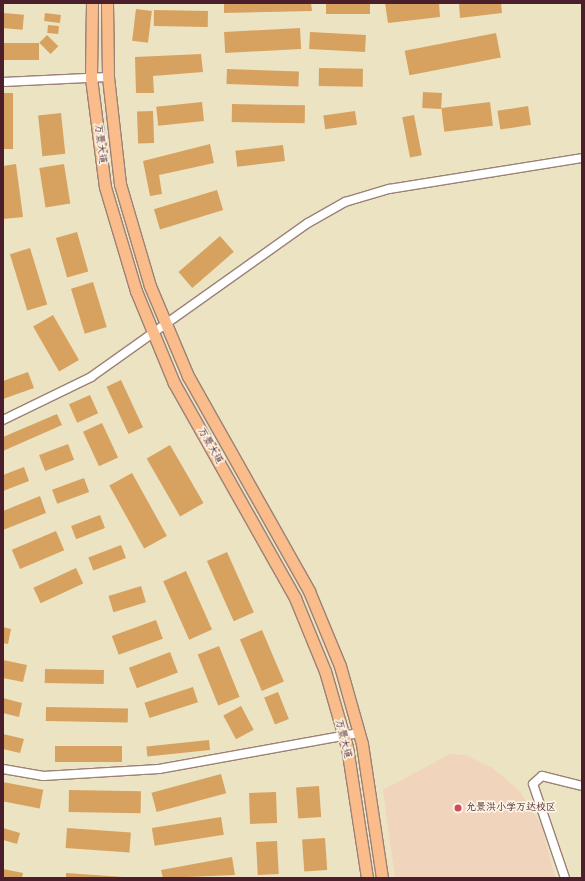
<!DOCTYPE html>
<meta charset="utf-8">
<style>
body{margin:0}
#map{position:relative;width:585px;height:881px;overflow:hidden;background:#ece3c2;font-family:Kalam,"LXGW WenKai TC",sans-serif}
div>[style]{position:absolute}
[style*='--x']{left:calc(var(--x)*1px);top:calc(var(--y)*1px);width:calc(var(--w)*1px);rotate:calc(var(--a)*1deg)}
.built>*{inset:0;background:#f0d5bc}
.building>*{inset:0;background:#d7a25f;transform-origin:0 0}
.roads{filter:drop-shadow(1px 0 #9b8176) drop-shadow(-1px 0 #9b8176) drop-shadow(0 1px #9b8176) drop-shadow(0 -1px #9b8176)}
.minor>*{height:8px;margin:-4px;padding:0 4px;transform-origin:4px;border-radius:4px;background:#fff}
.major>*{height:11px;margin:-5.5px;padding:0 5.5px;transform-origin:5.5px;border-radius:5.5px;background:#fabc8b}
.dots>*{width:11px;height:11px;translate:-50% -50%;box-sizing:border-box;border:2px solid #fcf5e5;border-radius:50%}
span{translate:-50% -50%;white-space:nowrap;text-align:center;line-height:1.15;-webkit-text-stroke:3.5px #fcf5e5;paint-order:stroke}
.street-label{font-size:10px;color:#4a1f2b}
.poi-label{font-size:10px;color:#4a1f2b}
.left{translate:0 -50%;text-align:left}
.frame{position:absolute;inset:0;border:4px solid #4a1f2b;pointer-events:none}
</style>
<div id="map">
<div class="built">
<div style="clip-path:polygon(450px 754px,465px 755px,491px 767px,519px 790px,542px 826px,555px 878px,395px 878px,383px 790px)"></div>
</div>
<div class="building">
<div style="clip-path:polygon(224px 3px,311px 3px,312px 11px,224px 13px)"></div>
<div style="left:326px;top:3px;width:44px;height:11px"></div>
<div style="clip-path:polygon(385px 3px,439px 3px,440px 17px,388px 23px)"></div>
<div style="clip-path:polygon(459px 3px,501px 3px,502px 13px,460px 18px)"></div>
<div style="left:136px;top:9px;width:16px;height:32px;rotate:7deg"></div>
<div style="left:154px;top:10px;width:54px;height:16px;rotate:1deg"></div>
<div style="left:3px;top:13px;width:21px;height:15px;rotate:5deg"></div>
<div style="left:45px;top:13px;width:16px;height:8px;rotate:7deg"></div>
<div style="left:48px;top:25px;width:11px;height:8px;rotate:5deg"></div>
<div style="left:300px;top:28px;width:21px;height:76px;rotate:87deg"></div>
<div style="left:310px;top:32px;width:56px;height:17px;rotate:3deg"></div>
<div style="left:496px;top:33px;width:25px;height:93px;rotate:79deg"></div>
<div style="left:47px;top:35px;width:16px;height:11px;rotate:45deg"></div>
<div style="left:39px;top:43px;width:17px;height:36px;rotate:90deg"></div>
<div style="clip-path:polygon(201px 54px,203px 72px,153px 76px,154px 93px,136px 93px,135px 57px)"></div>
<div style="left:319px;top:68px;width:44px;height:18px;rotate:1deg"></div>
<div style="left:227px;top:69px;width:72px;height:15px;rotate:2deg"></div>
<div style="left:423px;top:92px;width:19px;height:16px;rotate:3deg"></div>
<div style="left:3px;top:93px;width:10px;height:56px"></div>
<div style="left:202px;top:102px;width:19px;height:46px;rotate:84deg"></div>
<div style="left:490px;top:102px;width:24px;height:49px;rotate:83deg"></div>
<div style="left:232px;top:104px;width:73px;height:18px;rotate:1deg"></div>
<div style="left:528px;top:106px;width:19px;height:31px;rotate:81deg"></div>
<div style="left:153px;top:111px;width:32px;height:16px;rotate:88deg"></div>
<div style="left:355px;top:111px;width:14px;height:32px;rotate:82deg"></div>
<div style="left:61px;top:113px;width:41px;height:23px;rotate:84deg"></div>
<div style="left:414px;top:115px;width:41px;height:12px;rotate:79deg"></div>
<div style="clip-path:polygon(210px 144px,214px 163px,159px 175px,162px 194px,150px 196px,143px 161px)"></div>
<div style="left:283px;top:145px;width:16px;height:48px;rotate:83deg"></div>
<div style="clip-path:polygon(16px 164px,23px 217px,3px 219px,3px 166px)"></div>
<div style="left:64px;top:164px;width:40px;height:25px;rotate:81deg"></div>
<div style="left:217px;top:190px;width:21px;height:66px;rotate:73deg"></div>
<div style="left:77px;top:232px;width:41px;height:22px;rotate:74deg"></div>
<div style="left:220px;top:236px;width:21px;height:55px;rotate:49deg"></div>
<div style="left:30px;top:248px;width:59px;height:21px;rotate:73deg"></div>
<div style="left:93px;top:282px;width:47px;height:23px;rotate:73deg"></div>
<div style="left:53px;top:315px;width:52px;height:23px;rotate:60deg"></div>
<div style="clip-path:polygon(28px 372px,34px 388px,3px 399px,3px 381px)"></div>
<div style="left:121px;top:380px;width:52px;height:16px;rotate:65deg"></div>
<div style="left:90px;top:395px;width:20px;height:23px;rotate:66deg"></div>
<div style="clip-path:polygon(57px 414px,62px 425px,3px 451px,3px 437px)"></div>
<div style="left:102px;top:423px;width:38px;height:21px;rotate:65deg"></div>
<div style="left:68px;top:444px;width:17px;height:31px;rotate:69deg"></div>
<div style="left:170px;top:445px;width:67px;height:27px;rotate:60deg"></div>
<div style="clip-path:polygon(24px 467px,29px 481px,3px 491px,3px 475px)"></div>
<div style="left:132px;top:473px;width:72px;height:26px;rotate:61deg"></div>
<div style="left:84px;top:478px;width:15px;height:34px;rotate:70deg"></div>
<div style="clip-path:polygon(40px 496px,46px 513px,3px 530px,3px 511px)"></div>
<div style="left:100px;top:515px;width:14px;height:31px;rotate:69deg"></div>
<div style="left:56px;top:531px;width:21px;height:48px;rotate:67deg"></div>
<div style="left:121px;top:545px;width:14px;height:35px;rotate:69deg"></div>
<div style="left:227px;top:552px;width:66px;height:22px;rotate:66deg"></div>
<div style="left:76px;top:568px;width:17px;height:47px;rotate:65deg"></div>
<div style="left:186px;top:571px;width:64px;height:25px;rotate:66deg"></div>
<div style="left:141px;top:586px;width:17px;height:34px;rotate:73deg"></div>
<div style="left:156px;top:620px;width:20px;height:47px;rotate:70deg"></div>
<div style="clip-path:polygon(3px 627px,11px 629px,8px 644px,3px 643px)"></div>
<div style="left:262px;top:630px;width:56px;height:24px;rotate:67deg"></div>
<div style="left:219px;top:646px;width:55px;height:23px;rotate:68deg"></div>
<div style="left:170px;top:652px;width:22px;height:44px;rotate:69deg"></div>
<div style="clip-path:polygon(3px 660px,27px 665px,23px 682px,3px 678px)"></div>
<div style="left:45px;top:669px;width:59px;height:14px;rotate:1deg"></div>
<div style="left:193px;top:687px;width:16px;height:51px;rotate:72deg"></div>
<div style="left:278px;top:692px;width:29px;height:15px;rotate:68deg"></div>
<div style="clip-path:polygon(3px 698px,22px 703px,19px 717px,3px 713px)"></div>
<div style="left:241px;top:706px;width:27px;height:20px;rotate:62deg"></div>
<div style="left:46px;top:707px;width:82px;height:14px;rotate:1deg"></div>
<div style="clip-path:polygon(3px 734px,24px 739px,20px 753px,3px 749px)"></div>
<div style="left:209px;top:740px;width:10px;height:63px;rotate:84deg"></div>
<div style="left:55px;top:746px;width:67px;height:16px"></div>
<div style="left:221px;top:774px;width:20px;height:72px;rotate:75deg"></div>
<div style="left:3px;top:782px;width:41px;height:19px;rotate:11deg"></div>
<div style="left:319px;top:786px;width:31px;height:23px;rotate:86deg"></div>
<div style="left:69px;top:790px;width:72px;height:22px;rotate:1deg"></div>
<div style="left:276px;top:792px;width:31px;height:27px;rotate:88deg"></div>
<div style="left:221px;top:817px;width:18px;height:70px;rotate:81deg"></div>
<div style="clip-path:polygon(3px 828px,20px 833px,17px 844px,3px 840px)"></div>
<div style="left:67px;top:828px;width:64px;height:20px;rotate:4deg"></div>
<div style="left:325px;top:838px;width:32px;height:23px;rotate:86deg"></div>
<div style="left:277px;top:841px;width:33px;height:21px;rotate:87deg"></div>
<div style="clip-path:polygon(232px 857px,235px 875px,163px 878px,161px 870px)"></div>
<div style="clip-path:polygon(3px 869px,23px 873px,22px 878px,3px 878px)"></div>
<div style="clip-path:polygon(66px 873px,123px 877px,123px 878px,66px 878px)"></div>
</div>
<div class="roads">
<div class="minor">
<div style="--x:3;--y:82;--w:105;--a:-2.7"></div>
<div style="--x:3;--y:420;--w:98;--a:-26"></div>
<div style="--x:91;--y:377;--w:266;--a:-35.4"></div>
<div style="--x:308;--y:223;--w:43;--a:-29.6"></div>
<div style="--x:345;--y:202;--w:46;--a:-16.5"></div>
<div style="--x:389;--y:189;--w:195;--a:-9.1"></div>
<div style="--x:3;--y:769;--w:41;--a:9.9"></div>
<div style="--x:43;--y:776;--w:116;--a:-3.5"></div>
<div style="--x:159;--y:769;--w:203;--a:-10.2"></div>
<div style="--x:565;--y:878;--w:99;--a:-108.8"></div>
<div style="--x:533;--y:784;--w:12;--a:-42"></div>
<div style="--x:542;--y:776;--w:41;--a:14"></div>
</div>
<div class="major">
<div style="--x:92;--y:3;--w:75;--a:90.8"></div>
<div style="--x:91;--y:78;--w:110;--a:82.7"></div>
<div style="--x:105;--y:187;--w:109;--a:73.4"></div>
<div style="--x:136;--y:291;--w:100;--a:67.6"></div>
<div style="--x:174;--y:383;--w:247;--a:60.6"></div>
<div style="--x:295;--y:598;--w:79;--a:67.7"></div>
<div style="--x:325;--y:671;--w:79;--a:73.9"></div>
<div style="--x:347;--y:747;--w:133;--a:81.3"></div>
<div style="--x:107;--y:3;--w:74;--a:89.2"></div>
<div style="--x:108;--y:77;--w:108;--a:83.6"></div>
<div style="--x:120;--y:184;--w:106;--a:73.6"></div>
<div style="--x:150;--y:286;--w:98;--a:67.1"></div>
<div style="--x:188;--y:376;--w:247;--a:60.6"></div>
<div style="--x:309;--y:591;--w:81;--a:67.5"></div>
<div style="--x:340;--y:666;--w:81;--a:74.2"></div>
<div style="--x:362;--y:744;--w:135;--a:81.5"></div>
</div>
</div>
<div class="dots">
<div style="left:458px;top:808px;background:#d1495b"></div>
</div>
<div class="street-label">
<span style="left:100px;top:144px;rotate:83deg">万景大道</span>
<span style="left:210px;top:446px;rotate:60deg">万景大道</span>
<span style="left:343px;top:739px;rotate:76deg">万景大道</span>
</div>
<div class="poi-label">
<span class="left" style="left:466px;top:808px">允景洪小学万达校区</span>
</div>
<div class="frame"></div>
</div>
